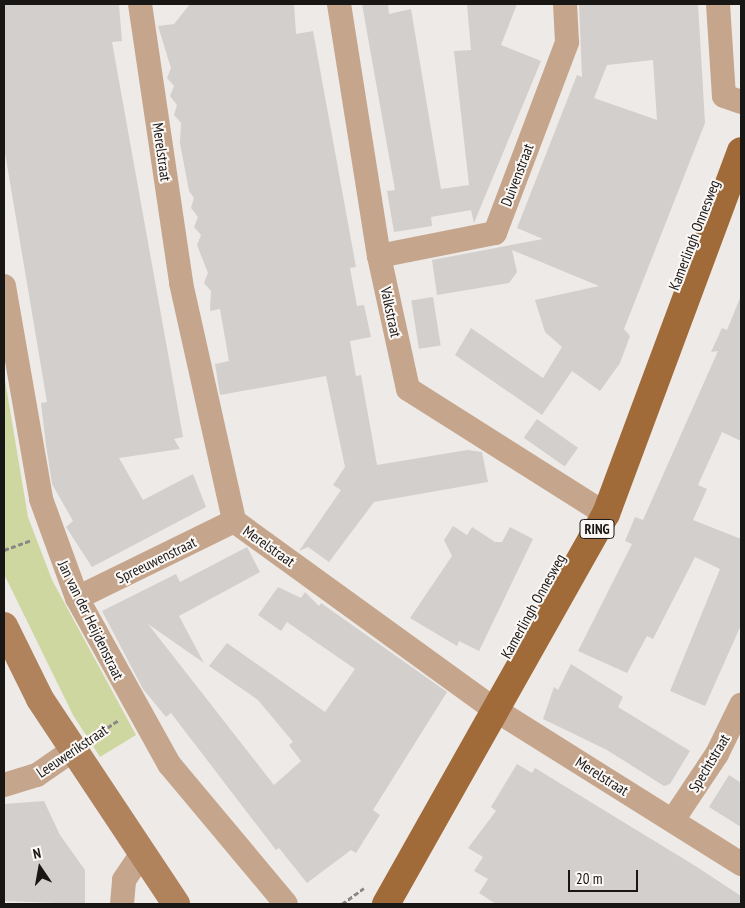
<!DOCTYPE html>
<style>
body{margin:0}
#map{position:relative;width:745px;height:908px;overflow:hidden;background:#eeeae7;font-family:"PT Sans Narrow",sans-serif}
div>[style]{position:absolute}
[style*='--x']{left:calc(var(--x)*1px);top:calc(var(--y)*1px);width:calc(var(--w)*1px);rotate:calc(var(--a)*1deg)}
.green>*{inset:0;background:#cfd7a0}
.building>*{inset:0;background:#d3cfcc;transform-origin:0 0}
.path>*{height:3px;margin-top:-1.5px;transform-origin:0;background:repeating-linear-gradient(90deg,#8b8886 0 5px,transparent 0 7.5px)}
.street>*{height:24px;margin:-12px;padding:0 12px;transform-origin:12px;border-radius:12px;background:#c5a68c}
.secondary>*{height:28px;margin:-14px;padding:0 14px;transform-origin:14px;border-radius:14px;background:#b0835d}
.primary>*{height:28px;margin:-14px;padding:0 14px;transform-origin:14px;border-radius:14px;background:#a16a39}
span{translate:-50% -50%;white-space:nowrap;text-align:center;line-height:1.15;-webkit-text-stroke:4px #fbf7f4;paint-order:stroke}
.shield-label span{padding:1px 4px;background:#fbf7f4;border:1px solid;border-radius:4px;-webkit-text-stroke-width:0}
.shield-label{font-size:14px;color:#191716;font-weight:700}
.street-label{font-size:15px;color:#191716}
.frame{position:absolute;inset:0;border:5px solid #191716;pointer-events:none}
.north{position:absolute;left:15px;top:843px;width:50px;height:50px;-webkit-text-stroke:4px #fbf7f4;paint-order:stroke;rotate:348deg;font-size:14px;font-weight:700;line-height:20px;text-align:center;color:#191716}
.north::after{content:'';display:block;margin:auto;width:18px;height:22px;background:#191716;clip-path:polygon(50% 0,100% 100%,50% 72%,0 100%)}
.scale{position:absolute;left:568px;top:870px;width:70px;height:22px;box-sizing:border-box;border:2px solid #191716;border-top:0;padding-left:6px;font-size:15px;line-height:18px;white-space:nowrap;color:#191716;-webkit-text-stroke:4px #fbf7f4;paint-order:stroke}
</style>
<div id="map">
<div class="green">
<div style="clip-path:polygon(4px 374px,28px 517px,52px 580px,136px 735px,100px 757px,73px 715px,4px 574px)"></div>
</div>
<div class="building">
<div style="clip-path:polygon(4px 4px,119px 5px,122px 41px,112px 42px,183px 437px,174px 439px,180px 449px,119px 458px,143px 500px,193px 474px,206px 507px,92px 567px,66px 527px,73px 521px,52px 484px,46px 445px,41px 403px,47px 402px,4px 147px)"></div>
<div style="clip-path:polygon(190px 4px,294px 4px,296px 34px,313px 31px,356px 267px,350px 268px,357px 306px,364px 305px,371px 337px,350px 341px,356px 376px,361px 375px,377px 465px,467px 450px,482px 452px,488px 482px,374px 502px,329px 562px,308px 547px,299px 551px,341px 490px,333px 485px,345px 467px,326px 376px,220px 395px,215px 364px,229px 361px,220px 309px,210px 311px,211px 291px,204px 283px,208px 273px,197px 245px,201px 235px,194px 227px,198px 217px,191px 208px,194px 198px,189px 191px,180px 143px,181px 123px,174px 115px,177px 105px,170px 96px,174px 86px,167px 78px,171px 68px,158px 26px,174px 24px)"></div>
<div style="clip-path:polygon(362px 4px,388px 4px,389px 14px,411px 9px,441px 189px,469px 185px,454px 51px,471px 50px,467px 4px,517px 4px,501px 45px,541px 61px,474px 223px,471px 210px,431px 217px,432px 226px,394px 232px,387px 191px,395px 190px)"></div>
<div style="clip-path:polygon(evenodd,579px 4px,698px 4px,705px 123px,624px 329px,630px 336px,620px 363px,600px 391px,572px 371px,542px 415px,455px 355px,471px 328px,543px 378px,562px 347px,545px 332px,535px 300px,599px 286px,512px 250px,517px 272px,509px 283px,437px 295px,432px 260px,543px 239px,517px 228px,577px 75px,582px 77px,579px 4px,653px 60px,657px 120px,594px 98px,607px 65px,653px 60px)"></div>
<div style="left:433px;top:297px;width:49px;height:22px;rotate:81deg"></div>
<div style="clip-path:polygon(740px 298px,741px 441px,722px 432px,698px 485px,707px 489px,693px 520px,741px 539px,741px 625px,705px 706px,670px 691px,720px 569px,695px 557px,653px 639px,647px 636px,627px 673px,578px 651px,632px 544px,625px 541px,635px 517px,643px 520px,718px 351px,711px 352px,722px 328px,727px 330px)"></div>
<div style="left:537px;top:419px;width:50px;height:23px;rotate:35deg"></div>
<div style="clip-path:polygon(453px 526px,467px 535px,472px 527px,495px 542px,502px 542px,510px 527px,533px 539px,479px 651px,459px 641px,457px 646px,410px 618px,452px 556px,444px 540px)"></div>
<div style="clip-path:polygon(247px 547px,260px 572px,179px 616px,204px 663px,148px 624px,274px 785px,301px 761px,289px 745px,293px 742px,258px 700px,209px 666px,227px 643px,325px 712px,355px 669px,287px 622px,281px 631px,258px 615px,278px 587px,301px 598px,305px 592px,319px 606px,321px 603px,447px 692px,373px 810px,380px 815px,356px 853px,351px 850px,307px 883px,279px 848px,276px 850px,171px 713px,166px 717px,143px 689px,102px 611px,176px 574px,180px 582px)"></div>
<div style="clip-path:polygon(571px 664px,623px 697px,618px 707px,690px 751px,670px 784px,664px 786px,607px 750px,543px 719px,554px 687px,558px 690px)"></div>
<div style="clip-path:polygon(517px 764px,532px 773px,535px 768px,697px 867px,741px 896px,741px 904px,496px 904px,479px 893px,488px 879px,474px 871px,483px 857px,468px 848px,496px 811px,491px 807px)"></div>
<div style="clip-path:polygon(729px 775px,741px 783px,741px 827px,709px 807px)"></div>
<div style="clip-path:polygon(44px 801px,60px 835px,85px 870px,85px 904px,4px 901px,4px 804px)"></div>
</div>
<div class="path">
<div style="--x:4;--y:550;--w:29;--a:-20"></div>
<div style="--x:95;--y:736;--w:29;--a:-34"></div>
<div style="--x:342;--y:904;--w:27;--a:-36"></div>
</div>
<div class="street">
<div style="--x:140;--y:4;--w:282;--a:81.6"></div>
<div style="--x:181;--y:283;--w:244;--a:77.4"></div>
<div style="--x:234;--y:521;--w:321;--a:35.9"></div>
<div style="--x:494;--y:709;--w:292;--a:32.1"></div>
<div style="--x:339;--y:4;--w:255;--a:81"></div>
<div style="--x:379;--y:256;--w:136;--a:77.7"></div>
<div style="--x:408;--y:389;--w:234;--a:32.3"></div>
<div style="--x:718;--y:4;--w:92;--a:86.3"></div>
<div style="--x:724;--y:96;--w:18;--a:19"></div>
<div style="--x:379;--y:256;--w:118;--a:-11.2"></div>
<div style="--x:495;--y:233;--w:204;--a:-69.3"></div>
<div style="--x:567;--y:42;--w:38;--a:-93"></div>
<div style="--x:4;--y:286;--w:216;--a:80.1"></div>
<div style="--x:41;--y:499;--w:105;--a:70"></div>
<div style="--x:77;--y:598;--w:190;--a:61"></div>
<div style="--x:169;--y:764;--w:182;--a:50.1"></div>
<div style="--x:77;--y:598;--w:175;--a:-26.1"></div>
<div style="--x:4;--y:785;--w:34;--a:-17"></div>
<div style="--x:37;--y:775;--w:44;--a:-34.8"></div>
<div style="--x:673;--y:820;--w:79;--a:-56.3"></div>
<div style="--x:717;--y:754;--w:55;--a:-63.9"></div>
<div style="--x:122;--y:904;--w:24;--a:-85"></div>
<div style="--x:124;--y:880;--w:34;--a:-56"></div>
</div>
<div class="secondary">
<div style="--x:4;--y:626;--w:81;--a:63.7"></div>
<div style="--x:40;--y:699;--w:246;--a:56.4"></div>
</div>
<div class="primary">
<div style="--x:386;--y:904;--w:448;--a:-60.6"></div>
<div style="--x:606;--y:514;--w:387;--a:-69.6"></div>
</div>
<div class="shield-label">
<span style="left:597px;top:529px">RING</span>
</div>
<div class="street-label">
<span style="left:162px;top:152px;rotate:82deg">Merelstraat</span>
<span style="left:517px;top:175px;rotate:-69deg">Duivenstraat</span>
<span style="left:694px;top:235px;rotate:-69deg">Kamerlingh Onnesweg</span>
<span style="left:391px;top:312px;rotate:78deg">Valkstraat</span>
<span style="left:269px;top:546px;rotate:35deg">Merelstraat</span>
<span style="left:156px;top:560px;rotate:-26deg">Spreeuwenstraat</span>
<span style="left:533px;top:606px;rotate:-61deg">Kamerlingh Onnesweg</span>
<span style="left:91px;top:620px;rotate:64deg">Jan van der Heijdenstraat</span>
<span style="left:72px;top:751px;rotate:-34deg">Leeuwerikstraat</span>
<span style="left:709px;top:763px;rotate:-59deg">Spechtstraat</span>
<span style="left:602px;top:776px;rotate:32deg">Merelstraat</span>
</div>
<div class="frame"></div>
<div class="north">N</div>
<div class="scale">20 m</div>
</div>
